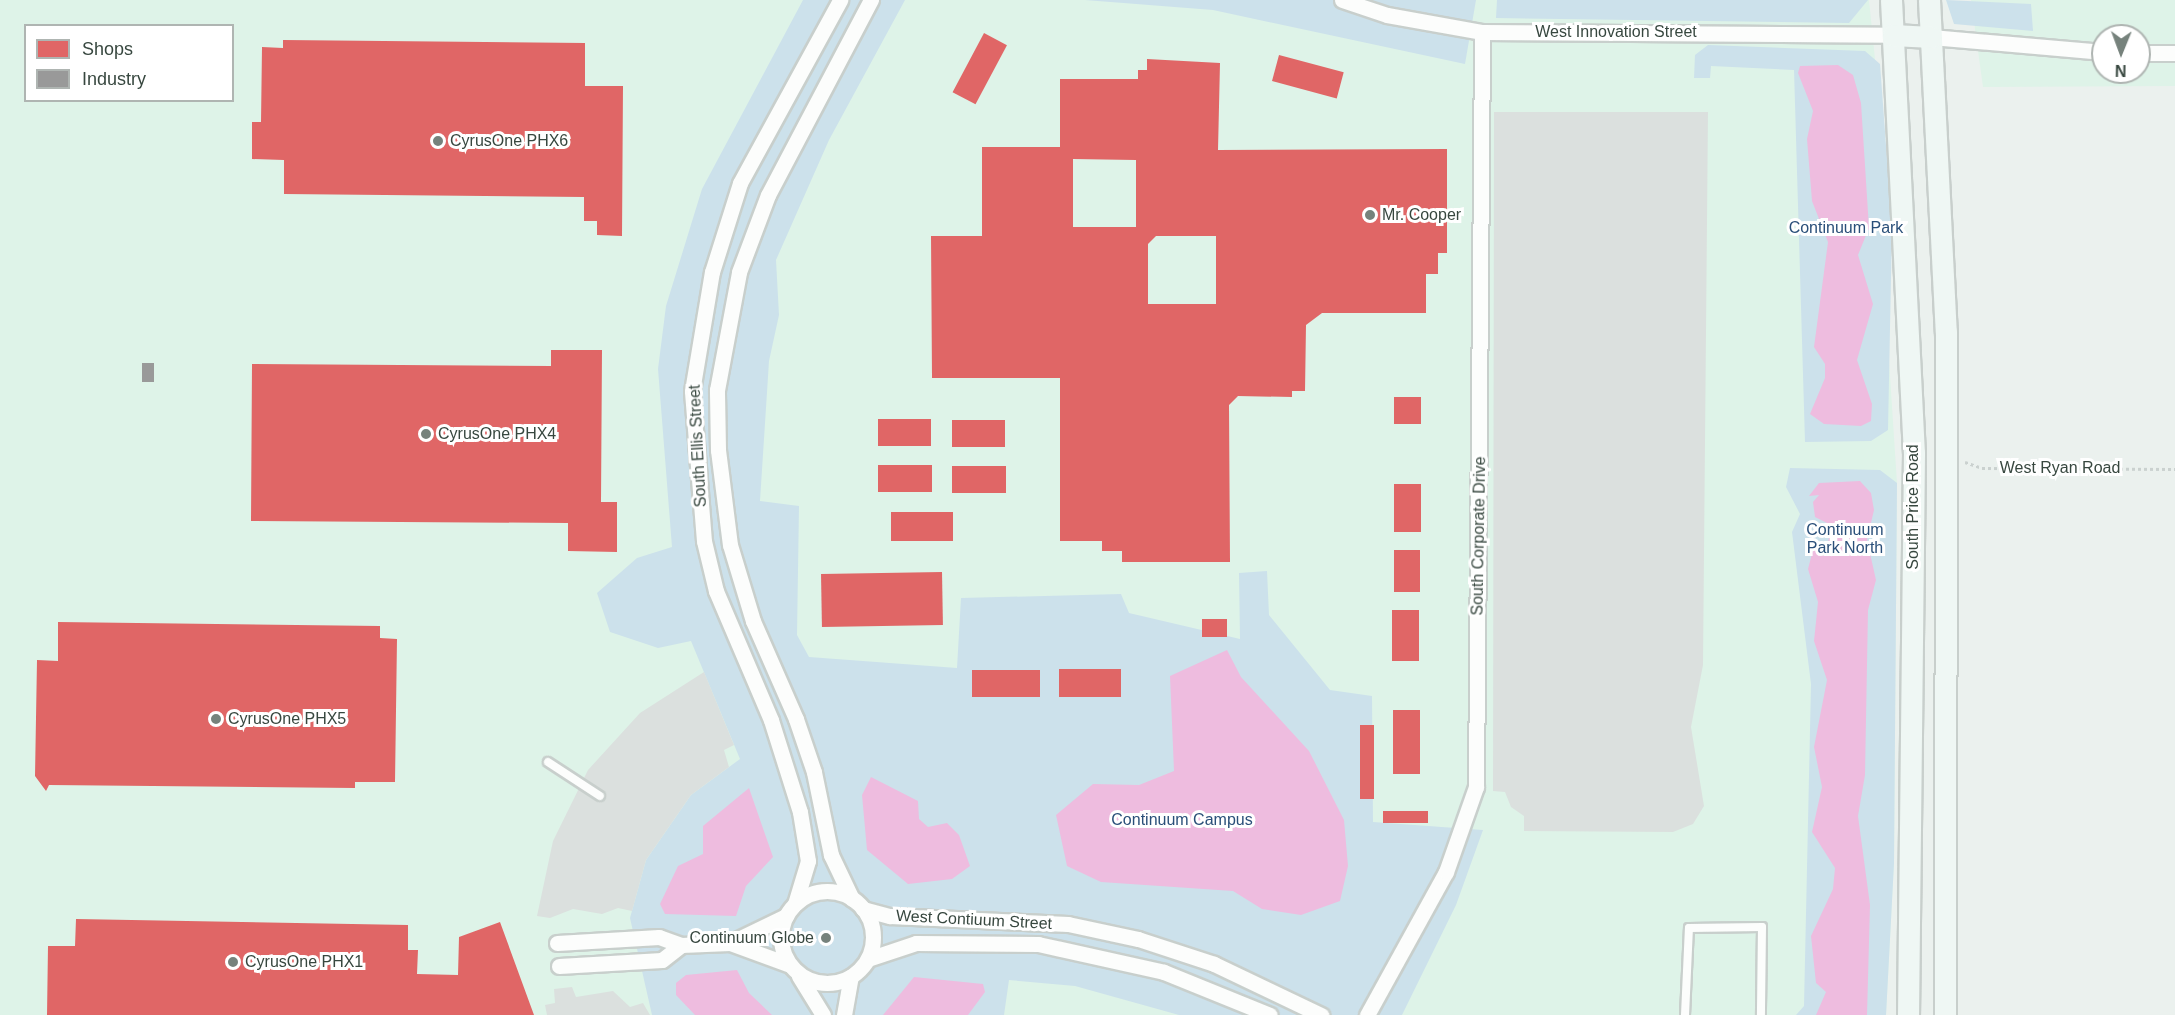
<!DOCTYPE html>
<style>
body{margin:0}
#map{position:relative;width:2175px;height:1015px;overflow:hidden;background:#ebf1ee;font-family:Arial,sans-serif}
div>[style]{position:absolute}
[style*='--x']{left:calc(var(--x)*1px);top:calc(var(--y)*1px);width:calc(var(--w)*1px);rotate:calc(var(--a)*1deg)}
.commercial>*{inset:0;background:#def3e8}
.green>*{inset:0;background:#cce1eb}
.parking>*{inset:0;background:#dbe0de}
.water>*{inset:0;background:#eebcdf}
.shops>*{inset:0;background:#e06666;transform-origin:0 0}
.industry>*{inset:0;background:#999;transform-origin:0 0}
.path>*{height:3px;margin-top:-1.5px;transform-origin:0;background:repeating-linear-gradient(90deg,#cad1cf 0 3px,transparent 0 6px)}
.roads{filter:drop-shadow(2px 0 #c8cfcc) drop-shadow(-2px 0 #c8cfcc) drop-shadow(0 2px #c8cfcc) drop-shadow(0 -2px #c8cfcc)}
.service>*{height:8px;margin:-4px;padding:0 4px;transform-origin:4px;border-radius:4px;background:#fcfdfc}
.minor>*{height:15px;margin:-7.5px;padding:0 7.5px;transform-origin:7.5px;border-radius:7.5px;background:#fcfdfc}
.minor>.ring{margin:-7.5px;padding:0;box-sizing:content-box;background:none;border:15px solid #fcfdfc;border-radius:50%}
.secondary>*{height:21px;margin:-10.5px;padding:0 10.5px;transform-origin:10.5px;border-radius:10.5px;background:#eff7f4}
.dots>*{width:16px;height:16px;translate:-50% -50%;box-sizing:border-box;border:3px solid #fff;border-radius:50%}
span{translate:-50% -50%;white-space:nowrap;text-align:center;line-height:1.15;-webkit-text-stroke:6px #fff;paint-order:stroke}
.street-label{font-size:16px;color:#37473f}
.poi-label{font-size:16px;color:#37473f}
.left{translate:0 -50%;text-align:left}
.right{translate:-100% -50%;text-align:right}
.park-label{font-size:16px;color:#2a4f79}
.legend{position:absolute;left:24px;top:24px;width:210px;height:78px;box-sizing:border-box;background:#fff;border:2px solid #afb5b2;margin:0;padding:8px 10px;list-style:none;font-size:18px;color:#37473f}
.legend li{display:flex;align-items:center;gap:12px;height:30px}
.legend b{width:30px;border:2px solid #afb5b2}
.north{position:absolute;left:2091px;top:24px;width:60px;height:60px;box-sizing:border-box;background:#fff;border:2px solid #afb5b2;border-radius:50%;rotate:181deg;font-size:16px;font-weight:700;line-height:24px;text-align:center;color:#37473f}
.north::after{content:'';display:block;margin:auto;width:21px;height:27px;background:#76827c;clip-path:polygon(50% 0,100% 100%,50% 72%,0 100%)}
</style>
<div id="map">
<div class="commercial">
<div style="clip-path:polygon(evenodd,0 0,1869px 0,1892px 227px,1888px 345px,1897px 483px,1894px 863px,1886px 1015px,0 1015px,0 0,26px 26px,232px 26px,232px 100px,26px 100px,26px 26px)"></div>
<div style="clip-path:polygon(evenodd,1971px 0,2175px 0,2175px 86px,1983px 87px,1971px 0,2103px 36px,2139px 36px,2139px 72px,2103px 72px,2103px 36px)"></div>
</div>
<div class="green">
<div style="clip-path:polygon(803px 0,905px 0,829px 140px,776px 260px,779px 315px,769px 361px,760px 501px,799px 506px,797px 635px,809px 657px,957px 668px,961px 598px,1121px 594px,1129px 613px,1240px 639px,1239px 573px,1267px 571px,1269px 615px,1330px 690px,1372px 696px,1373px 822px,1483px 830px,1456px 905px,1402px 1015px,1179px 1015px,1075px 986px,1009px 980px,1004px 1015px,652px 1015px,630px 918px,646px 860px,691px 795px,740px 759px,691px 641px,658px 648px,610px 632px,597px 593px,637px 558px,672px 547px,658px 369px,666px 306px,702px 189px)"></div>
<div style="clip-path:polygon(1085px 0,1476px 0,1465px 64px,1213px 10px)"></div>
<div style="clip-path:polygon(1497px 0,1868px 0,1849px 23px,1496px 18px)"></div>
<div style="clip-path:polygon(1946px 0,2031px 4px,2033px 31px,1954px 24px)"></div>
<div style="clip-path:polygon(1708px 45px,1865px 51px,1880px 64px,1892px 227px,1888px 430px,1871px 441px,1805px 442px,1794px 70px,1711px 66px,1710px 78px,1694px 78px,1695px 55px)"></div>
<div style="clip-path:polygon(1790px 468px,1880px 470px,1897px 483px,1894px 863px,1886px 1015px,1796px 1015px,1804px 1006px,1811px 684px,1792px 532px,1800px 514px,1786px 487px)"></div>
</div>
<div class="parking">
<div style="clip-path:polygon(1494px 112px,1708px 112px,1703px 665px,1691px 727px,1704px 806px,1693px 824px,1673px 832px,1524px 831px,1524px 816px,1511px 807px,1505px 792px,1493px 791px)"></div>
<div style="clip-path:polygon(704px 672px,734px 745px,724px 750px,729px 767px,691px 795px,646px 860px,632px 911px,618px 908px,602px 914px,573px 909px,550px 918px,537px 916px,553px 841px,588px 770px,640px 713px)"></div>
<div style="clip-path:polygon(572px 987px,576px 997px,613px 991px,630px 1007px,643px 1003px,650px 1015px,547px 1015px,545px 1005px,555px 1003px,554px 989px)"></div>
</div>
<div class="water">
<div style="clip-path:polygon(1838px 65px,1853px 75px,1861px 103px,1869px 228px,1858px 255px,1873px 304px,1857px 360px,1872px 404px,1871px 421px,1861px 426px,1824px 424px,1810px 414px,1825px 378px,1825px 364px,1814px 347px,1828px 242px,1812px 201px,1807px 139px,1813px 111px,1798px 73px,1800px 66px)"></div>
<div style="clip-path:polygon(1860px 481px,1871px 493px,1874px 510px,1867px 540px,1876px 580px,1868px 610px,1865px 775px,1858px 816px,1870px 905px,1867px 1015px,1816px 1015px,1826px 992px,1816px 983px,1811px 936px,1833px 889px,1835px 868px,1812px 832px,1822px 787px,1814px 747px,1827px 680px,1814px 641px,1818px 602px,1808px 569px,1814px 546px,1828px 542px,1830px 534px,1827px 523px,1815px 517px,1813px 502px,1819px 495px,1809px 496px,1819px 483px)"></div>
<div style="clip-path:polygon(1227px 650px,1241px 677px,1309px 751px,1344px 820px,1348px 866px,1340px 901px,1301px 915px,1262px 909px,1233px 891px,1101px 882px,1067px 866px,1056px 815px,1093px 784px,1139px 785px,1174px 771px,1170px 676px)"></div>
<div style="clip-path:polygon(871px 777px,918px 801px,919px 819px,928px 827px,947px 823px,959px 835px,970px 866px,952px 879px,908px 884px,867px 850px,862px 795px)"></div>
<div style="clip-path:polygon(749px 788px,773px 857px,746px 886px,736px 916px,665px 914px,660px 904px,678px 866px,703px 854px,703px 826px)"></div>
<div style="clip-path:polygon(737px 970px,749px 993px,772px 1015px,695px 1015px,676px 995px,676px 983px,686px 975px)"></div>
<div style="clip-path:polygon(914px 977px,983px 984px,985px 992px,968px 1015px,883px 1015px)"></div>
</div>
<div class="shops">
<div style="left:984px;top:33px;width:26px;height:67px;rotate:28deg"></div>
<div style="clip-path:polygon(283px 40px,585px 43px,585px 86px,623px 86px,622px 236px,597px 235px,597px 221px,584px 221px,584px 197px,284px 194px,284px 160px,252px 159px,252px 122px,261px 122px,262px 47px,283px 48px)"></div>
<div style="left:1279px;top:55px;width:67px;height:27px;rotate:15deg"></div>
<div style="clip-path:polygon(evenodd,1147px 59px,1220px 63px,1218px 150px,1447px 149px,1447px 253px,1438px 253px,1438px 274px,1426px 274px,1426px 313px,1322px 313px,1306px 325px,1305px 391px,1292px 391px,1292px 397px,1238px 396px,1229px 405px,1230px 562px,1122px 562px,1122px 551px,1102px 551px,1102px 541px,1060px 541px,1060px 378px,932px 378px,931px 236px,982px 236px,982px 147px,1060px 147px,1060px 79px,1138px 79px,1138px 70px,1147px 70px,1147px 59px,1073px 159px,1136px 160px,1136px 227px,1073px 227px,1073px 159px,1147px 59px,1156px 236px,1216px 236px,1216px 304px,1148px 304px,1148px 244px,1156px 236px)"></div>
<div style="clip-path:polygon(551px 350px,602px 350px,601px 502px,617px 502px,617px 552px,568px 551px,568px 523px,251px 521px,252px 364px,551px 366px)"></div>
<div style="left:1394px;top:397px;width:27px;height:27px"></div>
<div style="left:878px;top:419px;width:53px;height:27px"></div>
<div style="left:952px;top:420px;width:53px;height:27px"></div>
<div style="left:878px;top:465px;width:54px;height:27px"></div>
<div style="left:952px;top:466px;width:54px;height:27px"></div>
<div style="left:1394px;top:484px;width:27px;height:48px"></div>
<div style="left:891px;top:512px;width:62px;height:29px"></div>
<div style="left:1394px;top:550px;width:26px;height:42px"></div>
<div style="left:942px;top:572px;width:53px;height:121px;rotate:89deg"></div>
<div style="left:1419px;top:610px;width:51px;height:27px;rotate:90deg"></div>
<div style="left:1202px;top:619px;width:25px;height:18px"></div>
<div style="clip-path:polygon(58px 622px,380px 626px,380px 638px,397px 639px,395px 782px,355px 782px,355px 788px,49px 785px,46px 791px,35px 776px,37px 660px,58px 661px)"></div>
<div style="left:1059px;top:669px;width:62px;height:28px"></div>
<div style="left:972px;top:670px;width:68px;height:27px"></div>
<div style="left:1420px;top:710px;width:64px;height:27px;rotate:90deg"></div>
<div style="left:1360px;top:725px;width:14px;height:74px"></div>
<div style="left:1383px;top:811px;width:45px;height:12px"></div>
<div style="clip-path:polygon(76px 919px,408px 925px,408px 950px,418px 950px,417px 974px,458px 975px,459px 937px,500px 922px,534px 1015px,47px 1015px,48px 946px,75px 946px)"></div>
</div>
<div class="industry">
<div style="left:142px;top:363px;width:12px;height:19px"></div>
</div>
<div class="path">
<div style="--x:1965;--y:462;--w:18;--a:19"></div>
<div style="--x:1982;--y:468;--w:193;--a:0.3"></div>
</div>
<div class="roads">
<div class="service">
<div style="--x:548;--y:762;--w:62;--a:33.2"></div>
<div style="--x:1685;--y:1015;--w:87;--a:-87.4"></div>
<div style="--x:1689;--y:928;--w:73;--a:-0.8"></div>
<div style="--x:1762;--y:927;--w:88;--a:90.7"></div>
</div>
<div class="minor">
<div style="--x:1342;--y:0;--w:47;--a:18.4"></div>
<div style="--x:1387;--y:15;--w:97;--a:10.1"></div>
<div style="--x:1482;--y:32;--w:411;--a:0.4"></div>
<div style="--x:1931;--y:37;--w:173;--a:5"></div>
<div style="--x:2139;--y:53;--w:36;--a:0"></div>
<div class="ring" style="left:781px;top:891px;width:77px;height:77px"></div>
<div style="--x:852;--y:899;--w:49;--a:-115.5"></div>
<div style="--x:831;--y:855;--w:85;--a:-101.6"></div>
<div style="--x:814;--y:772;--w:56;--a:-108.8"></div>
<div style="--x:796;--y:719;--w:107;--a:-113.7"></div>
<div style="--x:753;--y:621;--w:79;--a:-106.8"></div>
<div style="--x:730;--y:545;--w:96;--a:-97.2"></div>
<div style="--x:718;--y:450;--w:60;--a:-91"></div>
<div style="--x:717;--y:390;--w:120;--a:-79.4"></div>
<div style="--x:739;--y:272;--w:82;--a:-69.4"></div>
<div style="--x:768;--y:195;--w:221;--a:-62.2"></div>
<div style="--x:795;--y:904;--w:45;--a:-73.2"></div>
<div style="--x:808;--y:861;--w:50;--a:-99.3"></div>
<div style="--x:800;--y:812;--w:96;--a:-107.5"></div>
<div style="--x:771;--y:720;--w:140;--a:-113.1"></div>
<div style="--x:716;--y:591;--w:51;--a:-103.5"></div>
<div style="--x:704;--y:541;--w:150;--a:-94.6"></div>
<div style="--x:692;--y:391;--w:121;--a:-80.5"></div>
<div style="--x:712;--y:272;--w:93;--a:-72.5"></div>
<div style="--x:740;--y:183;--w:209;--a:-61.3"></div>
<div style="--x:863;--y:909;--w:28;--a:15"></div>
<div style="--x:890;--y:916;--w:178;--a:2.6"></div>
<div style="--x:1068;--y:924;--w:72;--a:12.1"></div>
<div style="--x:1138;--y:939;--w:80;--a:18.2"></div>
<div style="--x:1214;--y:964;--w:119;--a:25.5"></div>
<div style="--x:557;--y:943;--w:102;--a:-3.4"></div>
<div style="--x:659;--y:937;--w:23;--a:20"></div>
<div style="--x:681;--y:945;--w:49;--a:-2.3"></div>
<div style="--x:730;--y:943;--w:64;--a:20.1"></div>
<div style="--x:730;--y:943;--w:62;--a:-25.7"></div>
<div style="--x:868;--y:959;--w:51;--a:-18.4"></div>
<div style="--x:916;--y:943;--w:122;--a:0.5"></div>
<div style="--x:1038;--y:944;--w:129;--a:12.5"></div>
<div style="--x:1164;--y:972;--w:114;--a:22.1"></div>
<div style="--x:559;--y:966;--w:103;--a:-3.3"></div>
<div style="--x:662;--y:960;--w:24;--a:-38"></div>
<div style="--x:799;--y:976;--w:46;--a:58.4"></div>
<div style="--x:844;--y:1015;--w:39;--a:-80"></div>
<div style="--x:1367;--y:1015;--w:163;--a:-61.1"></div>
<div style="--x:1446;--y:872;--w:90;--a:-70.6"></div>
<div style="--x:1476;--y:787;--w:755;--a:-89.54"></div>
</div>
<div class="secondary">
<div style="--x:1891;--y:0;--w:454;--a:87.1"></div>
<div style="--x:1914;--y:453;--w:562;--a:90.61"></div>
<div style="--x:1929;--y:0;--w:332;--a:87.1"></div>
<div style="--x:1946;--y:332;--w:683;--a:90.08"></div>
<div style="--x:1893;--y:35;--w:38;--a:3"></div>
</div>
</div>
<div class="dots">
<div style="left:438px;top:141px;background:#76827c"></div>
<div style="left:1370px;top:215px;background:#76827c"></div>
<div style="left:426px;top:434px;background:#76827c"></div>
<div style="left:216px;top:719px;background:#76827c"></div>
<div style="left:826px;top:938px;background:#76827c"></div>
<div style="left:233px;top:962px;background:#76827c"></div>
</div>
<div class="street-label">
<span style="left:1616px;top:32px">West Innovation Street</span>
<span style="left:698px;top:446px;rotate:-93deg">South Ellis Street</span>
<span style="left:2060px;top:468px">West Ryan Road</span>
<span style="left:1913px;top:507px;rotate:-90deg">South Price Road</span>
<span style="left:1479px;top:536px;rotate:-89deg">South Corporate Drive</span>
<span style="left:974px;top:920px;rotate:3deg">West Contiuum Street</span>
</div>
<div class="poi-label">
<span class="left" style="left:450px;top:141px">CyrusOne PHX6</span>
<span class="left" style="left:1382px;top:215px">Mr. Cooper</span>
<span class="left" style="left:438px;top:434px">CyrusOne PHX4</span>
<span class="left" style="left:228px;top:719px">CyrusOne PHX5</span>
<span class="right" style="left:814px;top:938px">Continuum Globe</span>
<span class="left" style="left:245px;top:962px">CyrusOne PHX1</span>
</div>
<div class="park-label">
<span style="left:1846px;top:228px">Continuum Park</span>
<span style="left:1845px;top:539px">Continuum<br>Park North</span>
<span style="left:1182px;top:820px">Continuum Campus</span>
</div>
<ul class="legend">
<li><b style="height:16px;background:#e06666"></b>Shops</li>
<li><b style="height:16px;background:#999"></b>Industry</li>
</ul>
<div class="north">N</div>
</div>
